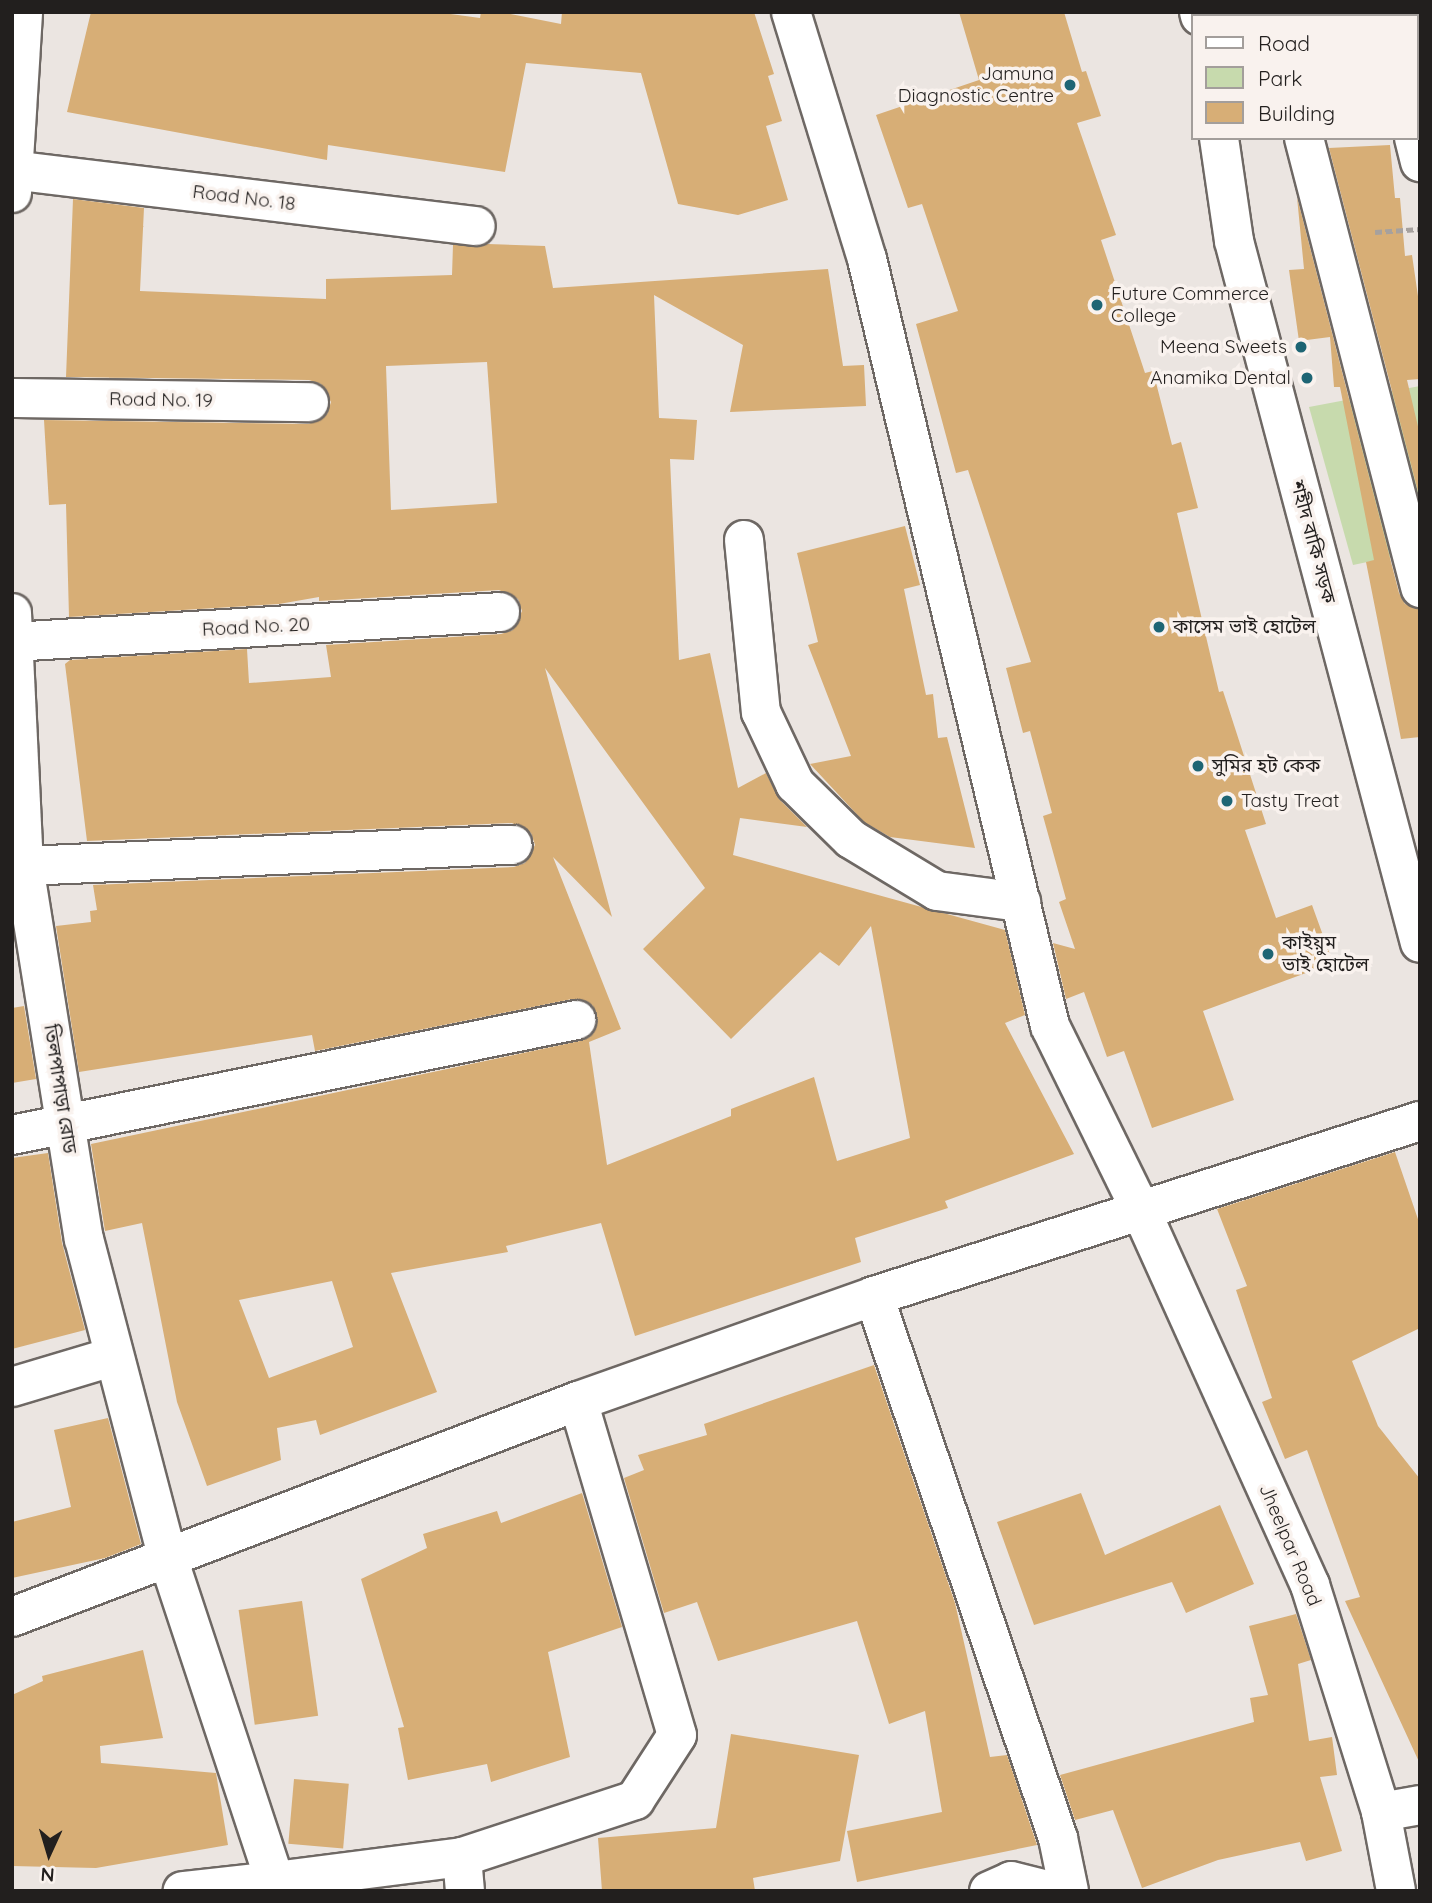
<!DOCTYPE html>
<meta charset="utf-8">
<style>
body{margin:0}
#map{position:relative;width:1432px;height:1903px;overflow:hidden;background:#ebe5e1;font-family:Quicksand,"Noto Sans Bengali",sans-serif}
div>[style]{position:absolute}
[style*='--x']{left:calc(var(--x)*1px);top:calc(var(--y)*1px);width:calc(var(--w)*1px);rotate:calc(var(--a)*1deg)}
.green>*{inset:0;background:#c7daad}
.building>*{inset:0;background:#d7ae76;transform-origin:0 0}
.path>*{height:4.5px;margin-top:-2.25px;transform-origin:0;background:repeating-linear-gradient(90deg,#a6a19e 0 7px,transparent 0 10.5px)}
.roads{filter:drop-shadow(2px 0 #6e6864) drop-shadow(-2px 0 #6e6864) drop-shadow(0 2px #6e6864) drop-shadow(0 -2px #6e6864)}
.minor>*{height:38px;margin:-19px;padding:0 19px;transform-origin:19px;border-radius:19px;background:#fff}
.tertiary>*{height:38px;margin:-19px;padding:0 19px;transform-origin:19px;border-radius:19px;background:#fff}
.dots>*{width:19px;height:19px;translate:-50% -50%;box-sizing:border-box;border:4px solid #f9f2ee;border-radius:50%}
span{translate:-50% -50%;white-space:nowrap;text-align:center;line-height:1.15;-webkit-text-stroke:7px #f9f2ee;paint-order:stroke}
.poi-label{font-size:19px;color:#221f1e}
.right{translate:-100% -50%;text-align:right}
.left{translate:0 -50%;text-align:left}
.street-label{font-size:19px;color:#221f1e}
.frame{position:absolute;inset:0;border:14px solid #221f1e;pointer-events:none}
.legend{position:absolute;left:1191px;top:14px;width:228px;height:126px;box-sizing:border-box;background:#f9f2ee;border:2px solid #a39e9b;margin:0;padding:9px 12px;list-style:none;font-size:21px;color:#221f1e}
.legend li{display:flex;align-items:center;gap:14px;height:35px}
.legend b{width:35px;border:2px solid #a39e9b}
.north{position:absolute;left:14px;top:1819px;width:70px;height:70px;-webkit-text-stroke:5px #f9f2ee;paint-order:stroke;rotate:184deg;font-size:19px;font-weight:700;line-height:28px;text-align:center;color:#221f1e}
.north::after{content:'';display:block;margin:auto;width:24px;height:32px;background:#221f1e;clip-path:polygon(50% 0,100% 100%,50% 72%,0 100%)}
</style>
<div id="map">
<div class="green">
<div style="clip-path:polygon(1420px 386px,1420px 551px,1353px 565px,1309px 407px)"></div>
</div>
<div class="building">
<div style="clip-path:polygon(91px 12px,436px 12px,480px 18px,481px 12px,500px 12px,561px 24px,562px 12px,754px 12px,774px 74px,768px 76px,782px 121px,766px 126px,788px 200px,738px 215px,678px 204px,641px 73px,526px 63px,505px 172px,328px 145px,327px 160px,67px 112px)"></div>
<div style="clip-path:polygon(959px 12px,1064px 12px,1082px 72px,1086px 71px,1101px 116px,1077px 123px,1116px 235px,1101px 240px,1145px 373px,1153px 371px,1172px 445px,1181px 442px,1198px 508px,1177px 513px,1219px 692px,1223px 691px,1266px 824px,1245px 830px,1276px 918px,1312px 905px,1333px 963px,1203px 1011px,1234px 1100px,1152px 1128px,1124px 1051px,1107px 1057px,1084px 992px,1066px 999px,1053px 943px,1075px 949px,1059px 902px,1066px 899px,1043px 816px,1052px 813px,1030px 731px,1023px 733px,1006px 668px,1031px 662px,968px 470px,956px 473px,916px 324px,958px 311px,922px 204px,908px 208px,876px 115px,979px 80px)"></div>
<div style="clip-path:polygon(1390px 145px,1395px 198px,1400px 198px,1405px 256px,1412px 255px,1420px 310px,1420px 379px,1407px 380px,1420px 435px,1420px 499px,1329px 148px)"></div>
<div style="clip-path:polygon(1297px 197px,1399px 593px,1405px 604px,1420px 609px,1420px 737px,1401px 739px,1366px 562px,1374px 560px,1340px 387px,1334px 387px,1330px 337px,1299px 341px,1289px 270px,1304px 269px)"></div>
<div style="clip-path:polygon(evenodd,73px 199px,144px 208px,140px 291px,326px 299px,326px 279px,452px 275px,453px 245px,488px 244px,545px 246px,553px 288px,828px 269px,843px 366px,864px 365px,866px 406px,730px 412px,743px 345px,654px 295px,659px 418px,697px 420px,694px 460px,670px 459px,679px 660px,710px 653px,738px 788px,766px 773px,779px 799px,807px 827px,740px 818px,733px 855px,1005px 930px,1025px 1015px,1005px 1023px,1074px 1154px,945px 1201px,948px 1208px,855px 1238px,861px 1262px,635px 1336px,601px 1223px,506px 1246px,508px 1252px,391px 1273px,437px 1392px,320px 1435px,316px 1420px,277px 1428px,281px 1460px,207px 1486px,177px 1402px,142px 1223px,105px 1231px,91px 1144px,580px 1041px,591px 1036px,597px 1016px,592px 1005px,572px 999px,315px 1051px,312px 1035px,79px 1072px,56px 926px,91px 922px,90px 911px,97px 910px,93px 885px,514px 867px,525px 863px,535px 845px,531px 833px,512px 823px,87px 841px,65px 664px,70px 660px,247px 649px,249px 683px,331px 677px,326px 645px,501px 634px,513px 630px,522px 611px,518px 599px,499px 590px,319px 601px,319px 597px,279px 604px,69px 617px,66px 504px,49px 505px,44px 420px,309px 424px,327px 414px,331px 402px,321px 384px,309px 380px,66px 377px,73px 199px,487px 362px,497px 503px,391px 510px,386px 366px,487px 362px,73px 199px,545px 668px,705px 888px,643px 949px,731px 1039px,820px 952px,839px 966px,871px 926px,910px 1138px,837px 1161px,814px 1077px,731px 1109px,731px 1116px,607px 1165px,589px 1042px,621px 1029px,553px 857px,612px 917px,545px 668px,73px 199px,332px 1281px,353px 1347px,269px 1378px,239px 1300px,332px 1281px)"></div>
<div style="clip-path:polygon(905px 526px,920px 585px,904px 589px,926px 695px,933px 694px,938px 738px,947px 737px,975px 848px,890px 837px,864px 822px,810px 764px,851px 756px,808px 645px,818px 642px,797px 553px)"></div>
<div style="clip-path:polygon(24px 1006px,36px 1079px,12px 1083px,12px 1008px)"></div>
<div style="clip-path:polygon(1395px 1152px,1420px 1225px,1420px 1328px,1352px 1361px,1378px 1426px,1420px 1479px,1420px 1764px,1345px 1601px,1360px 1597px,1307px 1450px,1285px 1459px,1262px 1402px,1272px 1398px,1236px 1290px,1247px 1286px,1217px 1209px)"></div>
<div style="clip-path:polygon(48px 1153px,62px 1243px,85px 1330px,12px 1349px,12px 1158px)"></div>
<div style="clip-path:polygon(874px 1365px,955px 1603px,990px 1757px,1007px 1755px,1037px 1845px,857px 1882px,847px 1831px,942px 1812px,925px 1711px,889px 1724px,857px 1621px,718px 1661px,697px 1602px,664px 1613px,624px 1478px,644px 1470px,638px 1455px,707px 1435px,704px 1424px)"></div>
<div style="clip-path:polygon(108px 1418px,141px 1544px,105px 1558px,12px 1578px,12px 1522px,71px 1507px,54px 1430px)"></div>
<div style="clip-path:polygon(582px 1493px,622px 1627px,548px 1652px,570px 1757px,491px 1782px,487px 1764px,408px 1780px,398px 1728px,404px 1727px,361px 1579px,427px 1548px,423px 1534px,497px 1511px,501px 1523px)"></div>
<div style="clip-path:polygon(1081px 1493px,1105px 1555px,1220px 1505px,1254px 1584px,1186px 1613px,1172px 1582px,1034px 1625px,997px 1522px)"></div>
<div style="left:302px;top:1601px;width:116px;height:64px;rotate:82deg"></div>
<div style="clip-path:polygon(1296px 1614px,1311px 1660px,1298px 1664px,1309px 1741px,1332px 1737px,1337px 1775px,1320px 1777px,1342px 1851px,1306px 1861px,1300px 1842px,1218px 1860px,1142px 1888px,1113px 1810px,1075px 1820px,1060px 1775px,1254px 1722px,1250px 1698px,1268px 1695px,1249px 1626px)"></div>
<div style="clip-path:polygon(143px 1650px,163px 1738px,100px 1746px,101px 1763px,216px 1773px,228px 1845px,96px 1868px,12px 1866px,12px 1695px,43px 1681px,42px 1676px)"></div>
<div style="clip-path:polygon(731px 1734px,859px 1755px,840px 1861px,753px 1878px,755px 1891px,602px 1891px,598px 1838px,716px 1828px)"></div>
<div style="left:294px;top:1779px;width:55px;height:65px;rotate:5deg"></div>
</div>
<div class="path">
<div style="--x:1375;--y:232;--w:45;--a:-3.8"></div>
</div>
<div class="roads">
<div class="minor">
<div style="--x:791;--y:12;--w:258;--a:72.9"></div>
<div style="--x:867;--y:259;--w:789;--a:76.58"></div>
<div style="--x:1050;--y:1026;--w:208;--a:63.8"></div>
<div style="--x:1142;--y:1213;--w:408;--a:65.7"></div>
<div style="--x:1310;--y:1585;--w:238;--a:72.6"></div>
<div style="--x:1381;--y:1812;--w:80;--a:79.2"></div>
<div style="--x:1393;--y:12;--w:4;--a:76"></div>
<div style="--x:1416;--y:73;--w:4;--a:-14"></div>
<div style="--x:1414;--y:138;--w:25;--a:76"></div>
<div style="--x:12;--y:170;--w:467;--a:6.9"></div>
<div style="--x:12;--y:193;--w:181;--a:-86.5"></div>
<div style="--x:12;--y:398;--w:297;--a:0.8"></div>
<div style="--x:744;--y:540;--w:173;--a:84.4"></div>
<div style="--x:761;--y:712;--w:80;--a:64.7"></div>
<div style="--x:795;--y:784;--w:78;--a:44.5"></div>
<div style="--x:851;--y:839;--w:100;--a:31.2"></div>
<div style="--x:937;--y:891;--w:85;--a:7.5"></div>
<div style="--x:12;--y:613;--w:253;--a:87.3"></div>
<div style="--x:24;--y:866;--w:378;--a:80.9"></div>
<div style="--x:84;--y:1239;--w:327;--a:75.3"></div>
<div style="--x:167;--y:1555;--w:343;--a:71.7"></div>
<div style="--x:275;--y:1881;--w:93;--a:173.8"></div>
<div style="--x:12;--y:642;--w:489;--a:-3.5"></div>
<div style="--x:24;--y:866;--w:489;--a:-2.5"></div>
<div style="--x:12;--y:1135;--w:576;--a:-11.52"></div>
<div style="--x:874;--y:1296;--w:572;--a:71.25"></div>
<div style="--x:1058;--y:1838;--w:54;--a:78.3"></div>
<div style="--x:12;--y:1387;--w:104;--a:-16.7"></div>
<div style="--x:12;--y:1617;--w:606;--a:-20.89"></div>
<div style="--x:578;--y:1401;--w:314;--a:-19.5"></div>
<div style="--x:874;--y:1296;--w:573;--a:-17.77"></div>
<div style="--x:1381;--y:1812;--w:40;--a:-10"></div>
<div style="--x:462;--y:1857;--w:182;--a:-18.2"></div>
<div style="--x:635;--y:1800;--w:77;--a:-57.1"></div>
<div style="--x:677;--y:1735;--w:348;--a:-106.5"></div>
<div style="--x:275;--y:1881;--w:189;--a:-7.3"></div>
<div style="--x:462;--y:1857;--w:34;--a:85"></div>
<div style="--x:989;--y:1891;--w:24;--a:-24"></div>
<div style="--x:1011;--y:1881;--w:41;--a:14"></div>
</div>
<div class="tertiary">
<div style="--x:1199;--y:12;--w:4;--a:76"></div>
<div style="--x:1274;--y:12;--w:4;--a:76"></div>
<div style="--x:1219;--y:138;--w:104;--a:81.7"></div>
<div style="--x:1234;--y:241;--w:726;--a:75.16"></div>
<div style="--x:1304;--y:138;--w:465;--a:75.5"></div>
</div>
</div>
<div class="dots">
<div style="left:1070px;top:85px;background:#1e6574"></div>
<div style="left:1097px;top:305px;background:#1e6574"></div>
<div style="left:1301px;top:347px;background:#1e6574"></div>
<div style="left:1307px;top:378px;background:#1e6574"></div>
<div style="left:1159px;top:627px;background:#1e6574"></div>
<div style="left:1198px;top:766px;background:#1e6574"></div>
<div style="left:1227px;top:801px;background:#1e6574"></div>
<div style="left:1268px;top:954px;background:#1e6574"></div>
</div>
<div class="poi-label">
<span class="right" style="left:1054px;top:85px">Jamuna<br>Diagnostic Centre</span>
<span class="left" style="left:1111px;top:305px">Future Commerce<br>College</span>
<span class="right" style="left:1287px;top:347px">Meena Sweets</span>
<span class="right" style="left:1291px;top:378px">Anamika Dental</span>
<span class="left" style="left:1173px;top:627px">কাসেম ভাই হোটেল</span>
<span class="left" style="left:1212px;top:766px">সুমির হট কেক</span>
<span class="left" style="left:1241px;top:801px">Tasty Treat</span>
<span class="left" style="left:1282px;top:954px">কাইয়ুম<br>ভাই হোটেল</span>
</div>
<div class="street-label">
<span style="left:244px;top:198px;rotate:7deg">Road No. 18</span>
<span style="left:161px;top:400px;rotate:1deg">Road No. 19</span>
<span style="left:1313px;top:542px;rotate:75deg">শহীদ বাকি সড়ক</span>
<span style="left:256px;top:627px;rotate:-3deg">Road No. 20</span>
<span style="left:60px;top:1089px;rotate:81deg">তিলপাপাড়া রোড</span>
<span style="left:1290px;top:1545px;rotate:67deg">Jheelpar Road</span>
</div>
<div class="frame"></div>
<ul class="legend">
<li><b style="height:9px;background:#fff"></b>Road</li>
<li><b style="height:19px;background:#c7daad"></b>Park</li>
<li><b style="height:19px;background:#d7ae76"></b>Building</li>
</ul>
<div class="north">N</div>
</div>
